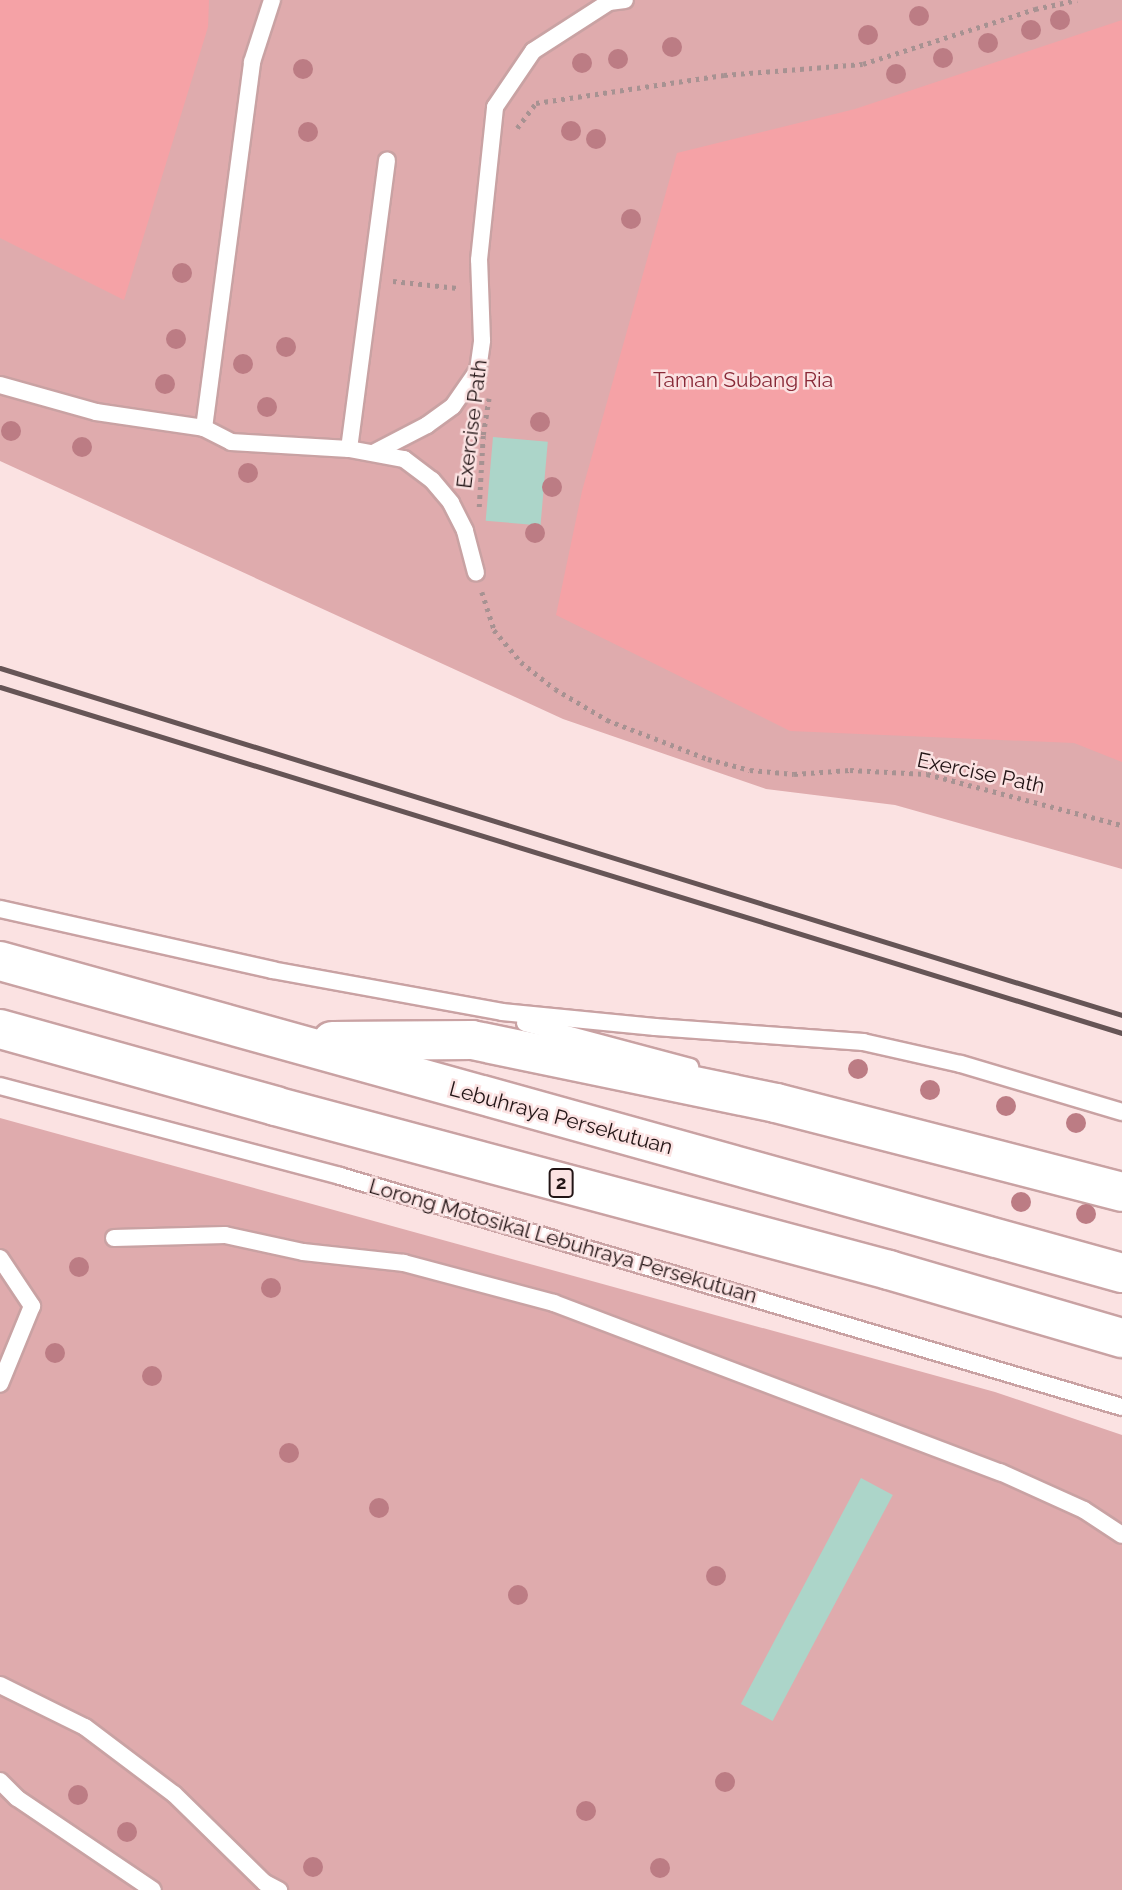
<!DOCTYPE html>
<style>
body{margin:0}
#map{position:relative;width:1122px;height:1890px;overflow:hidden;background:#fbe2e2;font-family:Raleway,sans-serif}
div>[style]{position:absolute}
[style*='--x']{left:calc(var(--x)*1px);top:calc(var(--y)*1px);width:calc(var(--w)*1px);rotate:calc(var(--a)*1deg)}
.green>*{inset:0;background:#dfabad}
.water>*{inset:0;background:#f5a2a6}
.building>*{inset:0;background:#acd5c9;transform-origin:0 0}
.path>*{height:4.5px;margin-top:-2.25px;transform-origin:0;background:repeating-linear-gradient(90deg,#a79292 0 3.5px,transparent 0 8.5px)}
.roads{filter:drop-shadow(2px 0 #c9a2a3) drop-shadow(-2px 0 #c9a2a3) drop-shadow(0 2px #c9a2a3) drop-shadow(0 -2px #c9a2a3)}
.lane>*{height:16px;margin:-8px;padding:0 8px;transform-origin:8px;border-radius:8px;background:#fff}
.highway>*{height:38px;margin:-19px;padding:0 19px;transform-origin:19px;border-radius:19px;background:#fff}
.rail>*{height:5px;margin:-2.5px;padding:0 2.5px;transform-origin:2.5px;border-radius:2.5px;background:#665556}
.trees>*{width:20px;height:20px;margin:-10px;border-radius:50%;background:#bc7c84}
span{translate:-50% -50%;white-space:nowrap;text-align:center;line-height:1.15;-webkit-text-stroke:5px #fbe2e2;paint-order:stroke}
.shield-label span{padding:2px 5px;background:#fbe2e2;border:2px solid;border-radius:5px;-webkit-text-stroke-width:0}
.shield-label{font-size:19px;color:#221415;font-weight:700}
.park-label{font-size:21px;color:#882937}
.street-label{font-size:21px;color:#221415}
</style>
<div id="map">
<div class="green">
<div style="clip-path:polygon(0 0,1122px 0,1122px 869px,895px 805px,766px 789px,563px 719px,0 461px)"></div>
<div style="clip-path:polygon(0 1118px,995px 1392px,1122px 1435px,1122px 1890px,0 1890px)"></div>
</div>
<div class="water">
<div style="clip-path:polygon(0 0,209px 0,208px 27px,124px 300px,0 238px)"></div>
<div style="clip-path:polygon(1122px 20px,1122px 762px,1074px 743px,790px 731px,556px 615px,582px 491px,677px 153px,855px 109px)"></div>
</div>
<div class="building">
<div style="left:493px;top:437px;width:55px;height:84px;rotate:5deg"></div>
<div style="left:861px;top:1478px;width:36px;height:256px;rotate:28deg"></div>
</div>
<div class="path">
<div style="--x:517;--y:128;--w:31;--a:-53"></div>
<div style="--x:536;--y:103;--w:190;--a:-8.5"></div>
<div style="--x:724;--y:75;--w:139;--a:-4.5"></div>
<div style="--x:863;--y:64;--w:181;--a:-17.7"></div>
<div style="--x:1035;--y:9;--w:43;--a:-12.1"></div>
<div style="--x:393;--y:281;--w:65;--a:6.1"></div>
<div style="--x:479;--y:507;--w:72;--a:-86.8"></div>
<div style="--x:483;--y:435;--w:37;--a:-81"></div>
<div style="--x:482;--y:592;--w:40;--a:72"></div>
<div style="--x:494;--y:630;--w:42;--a:49.8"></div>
<div style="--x:521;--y:662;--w:43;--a:38.5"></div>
<div style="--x:555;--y:689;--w:61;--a:30.8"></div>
<div style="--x:607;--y:720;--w:108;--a:21.1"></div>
<div style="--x:708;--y:759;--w:43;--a:14.7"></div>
<div style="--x:750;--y:770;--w:44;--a:5.2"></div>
<div style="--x:794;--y:774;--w:56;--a:-4.1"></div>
<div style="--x:850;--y:770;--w:77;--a:3"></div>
<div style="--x:927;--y:774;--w:202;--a:14.7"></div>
</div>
<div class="roads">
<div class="lane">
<div style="--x:0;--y:385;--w:100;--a:15.7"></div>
<div style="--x:96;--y:412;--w:109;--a:8.4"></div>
<div style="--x:204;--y:428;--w:30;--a:27"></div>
<div style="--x:231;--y:442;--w:118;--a:3.4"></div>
<div style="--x:349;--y:449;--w:56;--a:10.3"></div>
<div style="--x:404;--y:459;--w:35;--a:37"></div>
<div style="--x:432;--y:480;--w:30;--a:50"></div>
<div style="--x:451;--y:503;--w:31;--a:63"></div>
<div style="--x:465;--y:531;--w:43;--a:75.3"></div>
<div style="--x:204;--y:428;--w:369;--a:-82.5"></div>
<div style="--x:252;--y:62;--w:65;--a:-72.1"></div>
<div style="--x:349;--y:449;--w:291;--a:-82.5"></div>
<div style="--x:375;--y:452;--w:59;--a:-27.4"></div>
<div style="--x:427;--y:425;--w:32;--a:-36"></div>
<div style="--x:453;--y:406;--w:44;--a:-55.2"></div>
<div style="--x:478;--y:370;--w:30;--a:-82"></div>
<div style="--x:482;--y:340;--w:80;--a:-92.1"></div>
<div style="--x:479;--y:260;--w:154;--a:-84"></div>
<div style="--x:495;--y:107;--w:68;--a:-55.8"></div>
<div style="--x:533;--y:51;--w:90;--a:-32.8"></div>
<div style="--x:609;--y:2;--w:16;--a:-7"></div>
<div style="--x:0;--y:909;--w:279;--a:12.6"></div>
<div style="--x:272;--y:970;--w:234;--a:10.3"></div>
<div style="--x:502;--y:1012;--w:154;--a:5.6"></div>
<div style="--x:655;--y:1027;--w:209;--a:4.1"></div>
<div style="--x:863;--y:1042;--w:100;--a:12.7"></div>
<div style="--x:961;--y:1064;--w:168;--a:16.6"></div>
<div style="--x:525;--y:1023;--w:171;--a:14.9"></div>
<div style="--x:0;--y:1086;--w:352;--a:14.8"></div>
<div style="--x:340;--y:1176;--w:815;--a:16.46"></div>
<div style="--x:114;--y:1238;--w:111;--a:-1.5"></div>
<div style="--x:225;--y:1235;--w:80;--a:12.3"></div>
<div style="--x:303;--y:1252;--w:102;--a:6.2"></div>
<div style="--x:404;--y:1263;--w:155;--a:14.9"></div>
<div style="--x:554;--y:1303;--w:477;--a:20.8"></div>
<div style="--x:1000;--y:1472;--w:92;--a:24.3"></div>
<div style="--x:1084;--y:1510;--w:45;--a:33.3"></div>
<div style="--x:0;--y:1258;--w:58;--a:56.3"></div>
<div style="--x:32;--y:1306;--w:84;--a:112.3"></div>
<div style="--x:0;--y:1685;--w:95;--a:26.3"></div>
<div style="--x:85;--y:1727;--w:111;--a:37"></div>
<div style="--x:174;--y:1794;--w:127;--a:44.4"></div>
<div style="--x:265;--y:1883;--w:16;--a:27"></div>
<div style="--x:0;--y:1781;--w:24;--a:45"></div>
<div style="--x:17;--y:1798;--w:164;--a:34.1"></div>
</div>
<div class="highway">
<div style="--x:0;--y:961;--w:1165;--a:15.54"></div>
<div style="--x:0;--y:1029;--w:286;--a:15.6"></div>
<div style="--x:275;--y:1106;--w:636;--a:14.95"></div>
<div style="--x:889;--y:1270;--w:243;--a:16.3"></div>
<div style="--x:332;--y:1041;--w:140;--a:-0.4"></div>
<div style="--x:472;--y:1040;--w:310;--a:11.7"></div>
<div style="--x:776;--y:1103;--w:357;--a:14.4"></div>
</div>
</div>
<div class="rail">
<div style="--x:0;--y:668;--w:1174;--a:17.19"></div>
<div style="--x:0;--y:687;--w:1174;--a:17.14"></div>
</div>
<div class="trees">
<div style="left:919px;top:16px"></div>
<div style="left:1060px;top:20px"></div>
<div style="left:1031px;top:30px"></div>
<div style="left:868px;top:35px"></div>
<div style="left:988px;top:43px"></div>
<div style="left:672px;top:47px"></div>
<div style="left:943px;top:58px"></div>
<div style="left:618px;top:59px"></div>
<div style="left:582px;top:63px"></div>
<div style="left:303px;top:69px"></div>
<div style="left:896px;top:74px"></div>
<div style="left:571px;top:131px"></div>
<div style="left:308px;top:132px"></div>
<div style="left:596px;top:139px"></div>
<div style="left:631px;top:219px"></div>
<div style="left:182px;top:273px"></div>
<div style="left:176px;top:339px"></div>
<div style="left:286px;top:347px"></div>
<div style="left:243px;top:364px"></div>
<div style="left:165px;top:384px"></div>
<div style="left:267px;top:407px"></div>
<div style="left:540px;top:422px"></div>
<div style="left:11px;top:431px"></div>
<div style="left:82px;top:447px"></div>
<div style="left:248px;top:473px"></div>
<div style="left:552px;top:487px"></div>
<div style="left:535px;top:533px"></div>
<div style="left:858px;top:1069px"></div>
<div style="left:930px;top:1090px"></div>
<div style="left:1006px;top:1106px"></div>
<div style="left:1076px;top:1123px"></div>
<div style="left:1021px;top:1202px"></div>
<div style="left:1086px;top:1214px"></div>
<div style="left:79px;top:1267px"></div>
<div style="left:271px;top:1288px"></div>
<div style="left:55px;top:1353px"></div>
<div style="left:152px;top:1376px"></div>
<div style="left:289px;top:1453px"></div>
<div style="left:379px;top:1508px"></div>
<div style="left:716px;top:1576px"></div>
<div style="left:518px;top:1595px"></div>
<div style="left:725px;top:1782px"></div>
<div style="left:78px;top:1795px"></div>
<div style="left:586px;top:1811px"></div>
<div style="left:127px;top:1832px"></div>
<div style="left:313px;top:1867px"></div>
<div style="left:660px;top:1868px"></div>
</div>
<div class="shield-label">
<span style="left:561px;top:1183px">2</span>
</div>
<div class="park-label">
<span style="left:743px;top:380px">Taman Subang Ria</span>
</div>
<div class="street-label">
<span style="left:472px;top:424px;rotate:-83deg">Exercise Path</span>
<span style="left:981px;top:773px;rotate:12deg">Exercise Path</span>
<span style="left:561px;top:1118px;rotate:15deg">Lebuhraya Persekutuan</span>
<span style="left:563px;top:1241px;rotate:16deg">Lorong Motosikal Lebuhraya Persekutuan</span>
</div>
</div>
